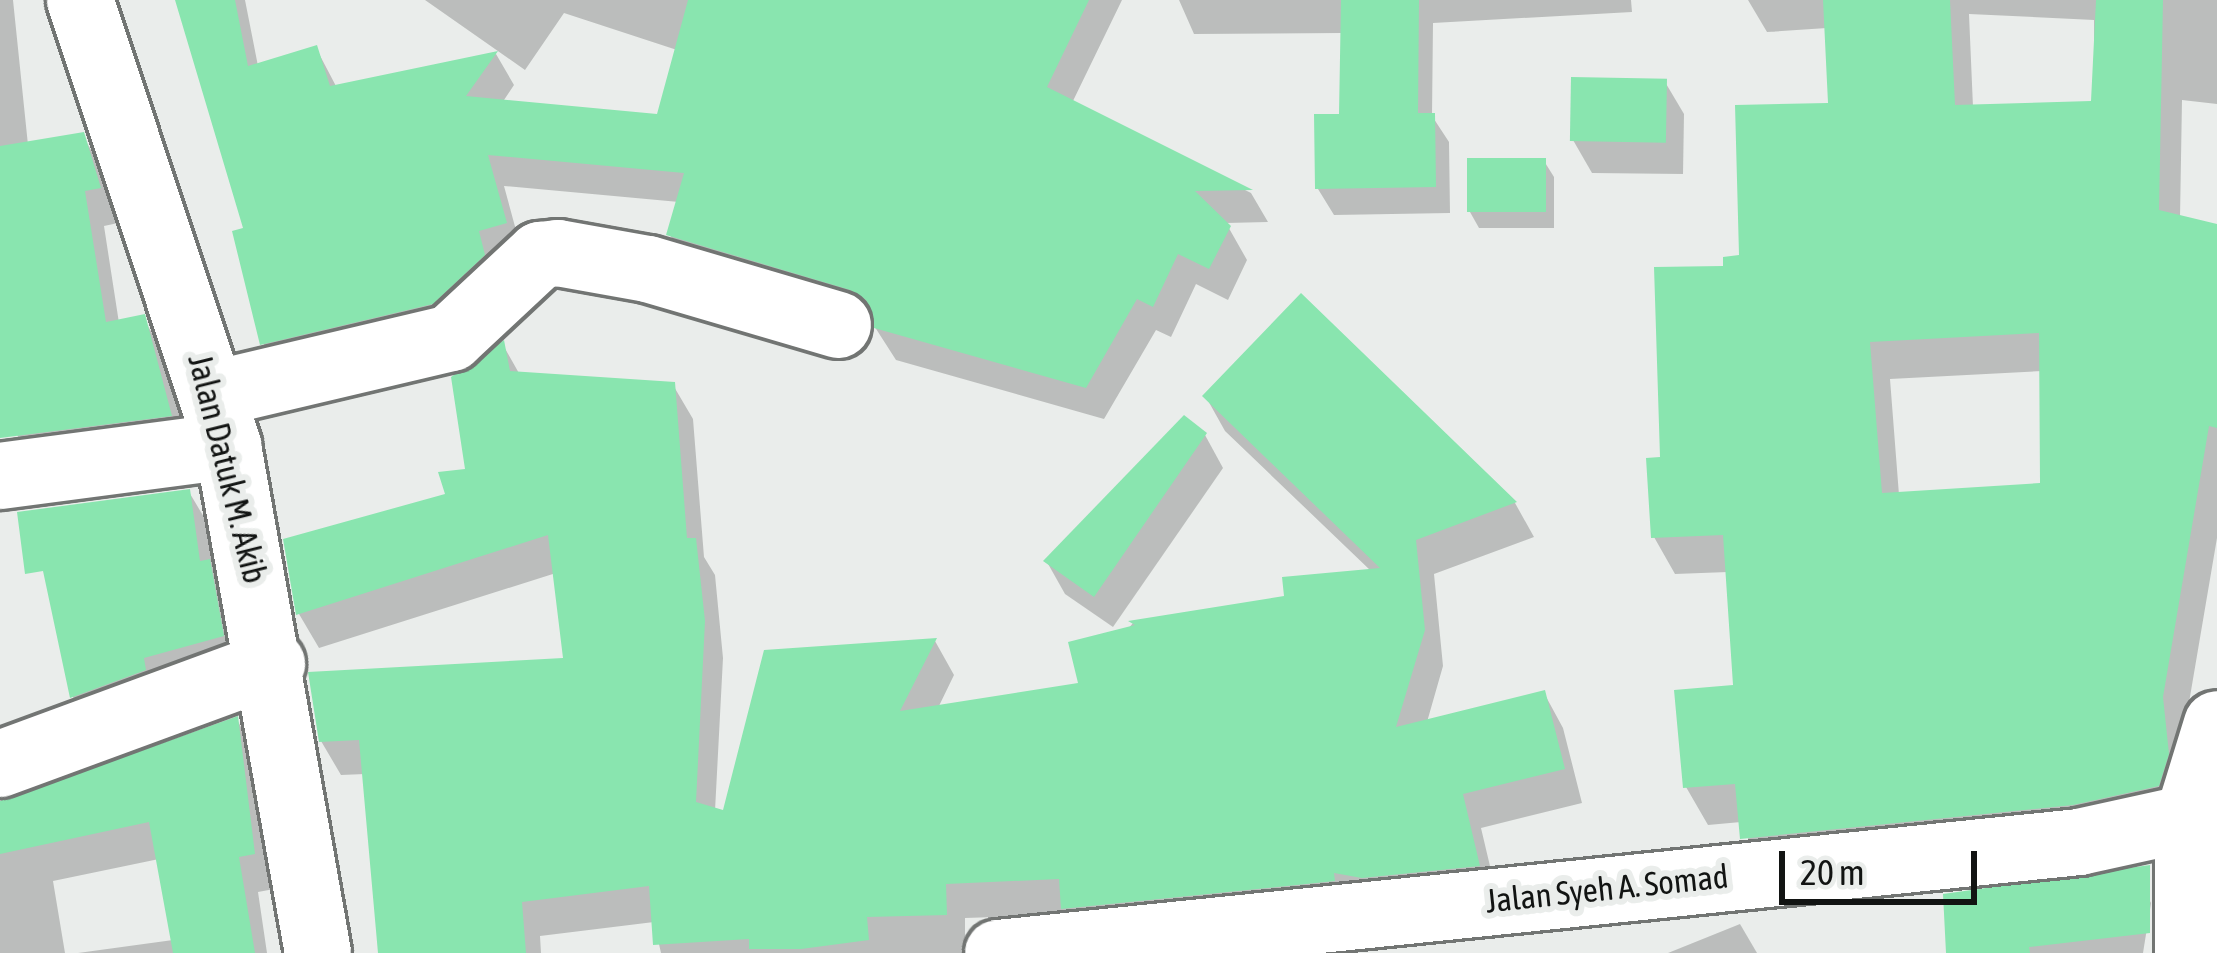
<!DOCTYPE html>
<style>
body{margin:0}
#map{position:relative;width:2217px;height:953px;overflow:hidden;background:#eaedeb;font-family:"Asap Condensed",sans-serif}
div>[style]{position:absolute}
[style*='--x']{left:calc(var(--x)*1px);top:calc(var(--y)*1px);width:calc(var(--w)*1px);rotate:calc(var(--a)*1deg)}
.shadow>*{inset:0;background:#0003}
.building>*{inset:0;background:#89e5af;transform-origin:0 0}
.roads{filter:drop-shadow(3px 0 #727573) drop-shadow(-3px 0 #727573) drop-shadow(0 3px #727573) drop-shadow(0 -3px #727573)}
.minor>*{height:66px;margin:-33px;padding:0 33px;transform-origin:33px;border-radius:33px;background:#fff}
span{translate:-50% -50%;white-space:nowrap;text-align:center;line-height:1.15;-webkit-text-stroke:12px #eaedeb;paint-order:stroke}
.street-label{font-size:33px;color:#121413}
.scale{position:absolute;left:1779px;top:851px;width:198px;height:54px;box-sizing:border-box;border:6px solid #121413;border-top:0;padding-left:15px;font-size:36px;line-height:42px;white-space:nowrap;color:#121413;-webkit-text-stroke:9px #eaedeb;paint-order:stroke}
</style>
<div id="map">
<div class="shadow">
<div style="clip-path:polygon(0 0,13px 0,28px 145px,83px 136px,103px 171px,118px 223px,104px 226px,119px 323px,143px 318px,164px 353px,190px 450px,38px 470px,17px 435px,0 366px)"></div>
<div style="clip-path:polygon(181px 0,245px 0,258px 66px,316px 48px,337px 88px,496px 54px,514px 85px,502px 103px,659px 117px,677px 50px,564px 13px,525px 70px,425px 0,1122px 0,1072px 103px,1251px 193px,1268px 222px,1226px 223px,1247px 260px,1228px 300px,1196px 284px,1171px 337px,1156px 330px,1104px 419px,896px 360px,871px 321px,688px 267px,670px 235px,679px 202px,504px 186px,523px 256px,501px 289px,282px 376px,263px 343px,247px 230px)"></div>
<div style="clip-path:polygon(1179px 0,1631px 0,1632px 12px,1433px 23px,1432px 116px,1449px 142px,1450px 213px,1334px 215px,1318px 189px,1342px 116px,1343px 33px,1194px 34px)"></div>
<div style="clip-path:polygon(evenodd,1748px 0,2217px 0,2217px 104px,2182px 100px,2180px 218px,2217px 227px,2217px 538px,2168px 826px,1764px 876px,1741px 822px,1708px 825px,1686px 787px,1736px 687px,1728px 572px,1675px 574px,1654px 537px,1727px 269px,1742px 258px,1832px 106px,1827px 28px,1767px 32px,1748px 0,1969px 14px,2094px 20px,2094px 104px,1973px 107px,1969px 14px,1748px 0,2042px 371px,2043px 485px,1899px 495px,1890px 379px,2042px 371px)"></div>
<div style="clip-path:polygon(1665px 82px,1684px 114px,1683px 174px,1592px 173px,1573px 140px)"></div>
<div style="clip-path:polygon(1544px 161px,1554px 177px,1554px 228px,1479px 228px,1470px 212px)"></div>
<div style="clip-path:polygon(1301px 298px,1515px 503px,1534px 537px,1434px 574px,1443px 666px,1427px 722px,1544px 693px,1563px 728px,1582px 803px,1481px 828px,1498px 900px,965px 918px,965px 953px,661px 953px,654px 922px,540px 936px,541px 953px,381px 953px,365px 774px,341px 775px,321px 741px,567px 661px,556px 573px,319px 648px,299px 614px,286px 541px,449px 496px,469px 472px,503px 345px,520px 375px,673px 385px,693px 419px,704px 557px,715px 575px,723px 658px,715px 811px,725px 814px,935px 641px,954px 675px,938px 708px,1081px 685px,1133px 623px,1287px 598px,1371px 571px,1225px 431px,1206px 397px)"></div>
<div style="clip-path:polygon(1205px 435px,1223px 468px,1113px 627px,1065px 594px,1047px 562px)"></div>
<div style="clip-path:polygon(189px 492px,208px 524px,240px 668px,91px 729px,73px 697px,34px 512px)"></div>
<div style="clip-path:polygon(237px 720px,257px 755px,274px 889px,258px 892px,267px 953px,78px 953px,173px 940px,159px 859px,53px 881px,65px 953px,0 953px,0 800px,13px 802px)"></div>
<div style="clip-path:polygon(2133px 871px,2151px 903px,2143px 953px,1949px 953px)"></div>
<div style="clip-path:polygon(1740px 924px,1757px 953px,1668px 953px)"></div>
</div>
<div class="building">
<div style="clip-path:polygon(175px 0,235px 0,248px 66px,317px 45px,330px 86px,498px 51px,466px 96px,657px 114px,688px 0,1089px 0,1047px 87px,1253px 190px,1195px 191px,1231px 226px,1209px 269px,1178px 254px,1153px 307px,1137px 299px,1086px 388px,874px 328px,866px 300px,850px 290px,666px 235px,684px 173px,488px 155px,507px 223px,479px 231px,485px 255px,433px 304px,260px 345px,232px 231px,243px 228px)"></div>
<div style="clip-path:polygon(1341px 0,1419px 0,1418px 113px,1435px 113px,1436px 187px,1315px 189px,1314px 114px,1339px 114px)"></div>
<div style="clip-path:polygon(evenodd,1823px 0,1950px 0,1955px 105px,2091px 101px,2096px 0,2163px 0,2159px 210px,2217px 224px,2217px 428px,2209px 426px,2163px 697px,2169px 754px,2159px 786px,2073px 805px,1740px 839px,1735px 784px,1683px 788px,1674px 690px,1733px 685px,1723px 535px,1651px 538px,1646px 458px,1660px 457px,1654px 267px,1723px 266px,1723px 257px,1739px 255px,1735px 105px,1828px 103px,1823px 0,2039px 333px,2040px 483px,1882px 493px,1870px 342px,2039px 333px)"></div>
<div style="left:1571px;top:77px;width:96px;height:64px;rotate:1deg"></div>
<div style="clip-path:polygon(84px 132px,101px 188px,85px 191px,106px 322px,145px 314px,172px 416px,0 438px,0 146px)"></div>
<div style="left:1467px;top:158px;width:79px;height:54px"></div>
<div style="clip-path:polygon(1301px 293px,1517px 502px,1416px 540px,1425px 630px,1396px 727px,1545px 690px,1565px 769px,1463px 794px,1480px 866px,1362px 878px,1334px 873px,1335px 881px,1061px 909px,1059px 879px,946px 884px,947px 915px,867px 917px,869px 940px,801px 949px,749px 949px,749px 939px,653px 945px,649px 886px,522px 902px,526px 953px,378px 953px,359px 740px,319px 742px,308px 672px,563px 658px,548px 535px,296px 615px,283px 539px,445px 494px,438px 472px,465px 469px,451px 377px,504px 340px,510px 371px,675px 382px,687px 538px,696px 538px,705px 621px,696px 802px,723px 810px,764px 650px,937px 638px,900px 711px,1078px 683px,1068px 642px,1135px 625px,1128px 621px,1284px 596px,1282px 577px,1380px 568px,1202px 396px)"></div>
<div style="clip-path:polygon(1184px 415px,1207px 433px,1094px 597px,1043px 561px)"></div>
<div style="clip-path:polygon(190px 489px,200px 561px,210px 559px,224px 636px,144px 658px,146px 670px,70px 698px,43px 571px,25px 574px,17px 512px)"></div>
<div style="clip-path:polygon(238px 716px,255px 854px,239px 857px,255px 953px,173px 953px,149px 822px,0 854px,0 801px)"></div>
<div style="clip-path:polygon(2150px 865px,2150px 933px,2029px 947px,2030px 953px,1946px 953px,1943px 894px)"></div>
</div>
<div class="roads">
<div class="minor">
<div style="--x:80;--y:0;--w:470;--a:71.6"></div>
<div style="--x:228;--y:446;--w:515;--a:79.93"></div>
<div style="--x:214;--y:394;--w:244;--a:-13.3"></div>
<div style="--x:451;--y:338;--w:122;--a:-43"></div>
<div style="--x:540;--y:255;--w:18;--a:-6"></div>
<div style="--x:558;--y:253;--w:91;--a:10.1"></div>
<div style="--x:648;--y:269;--w:198;--a:16.4"></div>
<div style="--x:0;--y:476;--w:230;--a:-7.5"></div>
<div style="--x:0;--y:764;--w:290;--a:-20.2"></div>
<div style="--x:2188;--y:818;--w:135;--a:90"></div>
<div style="--x:998;--y:953;--w:1087;--a:-5.86"></div>
<div style="--x:2079;--y:842;--w:112;--a:-12.4"></div>
<div style="--x:2188;--y:818;--w:98;--a:-72.9"></div>
</div>
</div>
<div class="street-label">
<span style="left:227px;top:469px;rotate:76deg">Jalan Datuk M. Akib</span>
<span style="left:1607px;top:889px;rotate:-6deg">Jalan Syeh A. Somad</span>
</div>
<div class="scale">20 m</div>
</div>
